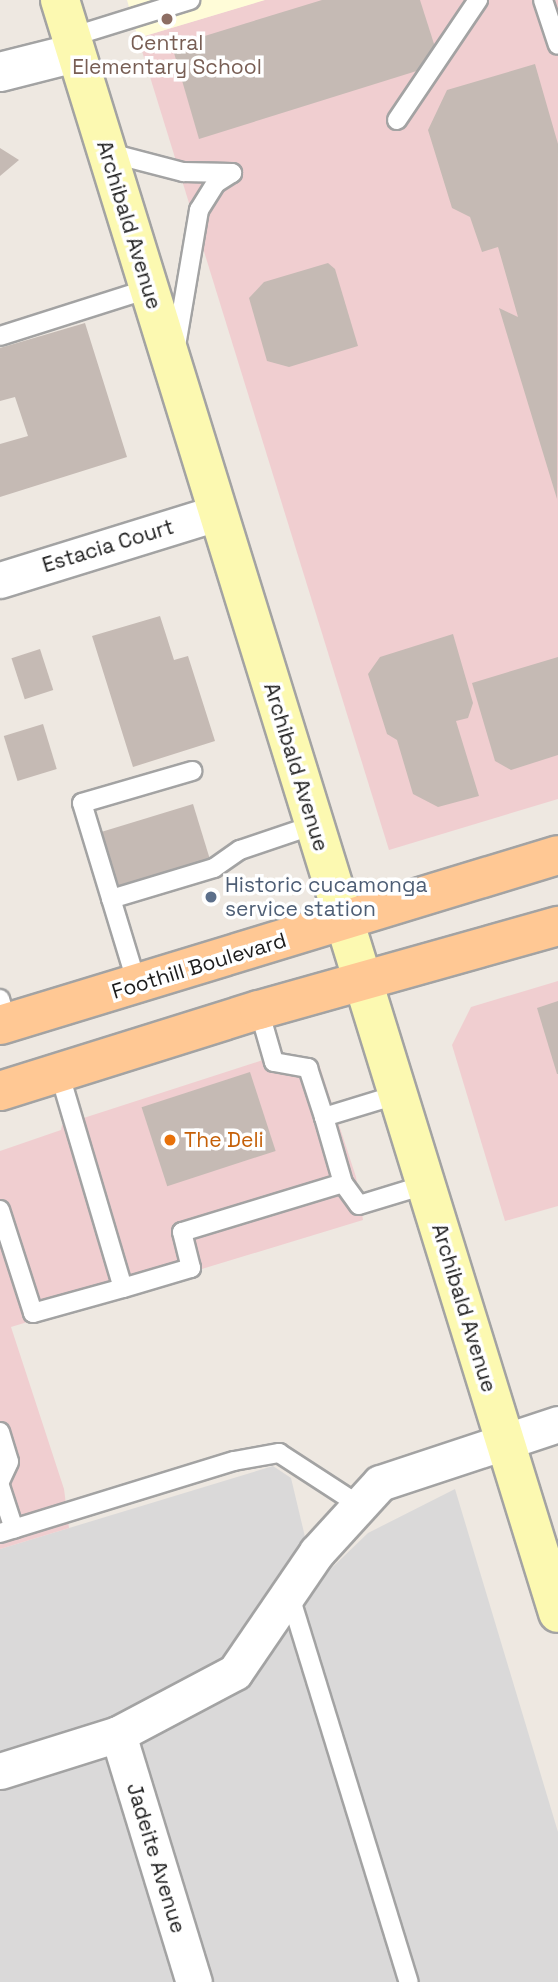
<!DOCTYPE html>
<style>
body{margin:0}
#map{position:relative;width:558px;height:1982px;overflow:hidden;background:#eee8e1;font-family:"Space Grotesk",sans-serif}
div>[style]{position:absolute}
[style*='--x']{left:calc(var(--x)*1px);top:calc(var(--y)*1px);width:calc(var(--w)*1px);rotate:calc(var(--a)*1deg)}
.residential>*{inset:0;background:#dad9d9}
.commercial>*{inset:0;background:#f0ced0}
.education>*{inset:0;background:#fffcd8}
.building>*{inset:0;background:#c5bab4;transform-origin:0 0}
.roads{filter:drop-shadow(2px 0 #a3a3a3) drop-shadow(-2px 0 #a3a3a3) drop-shadow(0 2px #a3a3a3) drop-shadow(0 -2px #a3a3a3)}
.service>*{height:18px;margin:-9px;padding:0 9px;transform-origin:9px;border-radius:9px;background:#fff}
.minor>*{height:35px;margin:-17.5px;padding:0 17.5px;transform-origin:17.5px;border-radius:17.5px;background:#fff}
.tertiary>*{height:38px;margin:-19px;padding:0 19px;transform-origin:19px;border-radius:19px;background:#fff}
.secondary>*{height:38px;margin:-19px;padding:0 19px;transform-origin:19px;border-radius:19px;background:#fcf9b1}
.primary>*{height:38px;margin:-19px;padding:0 19px;transform-origin:19px;border-radius:19px;background:#ffc894}
.dots>*{width:19px;height:19px;translate:-50% -50%;box-sizing:border-box;border:4px solid #fff;border-radius:50%}
span{translate:-50% -50%;white-space:nowrap;text-align:center;line-height:1.15;-webkit-text-stroke:7px #fff;paint-order:stroke}
.education-label{font-size:21px;color:#785e54}
.street-label{font-size:21px;color:#1c1c1c}
.service-label{font-size:21px;color:#4e5e75}
.left{translate:0 -50%;text-align:left}
.food-label{font-size:21px;color:#c56008}
</style>
<div id="map">
<div class="residential">
<div style="clip-path:polygon(273px 1466px,291px 1478px,316px 1583px,368px 1533px,455px 1489px,558px 1832px,558px 1982px,0 1982px,0 1549px)"></div>
</div>
<div class="commercial">
<div style="clip-path:polygon(264px 0,558px 0,558px 799px,389px 850px,138px 38px)"></div>
<div style="clip-path:polygon(558px 981px,558px 1206px,505px 1221px,452px 1045px,471px 1007px)"></div>
<div style="clip-path:polygon(266px 1059px,319px 1064px,356px 1177px,363px 1220px,11px 1327px,64px 1489px,69px 1528px,0 1549px,0 1151px,61px 1130px,62px 1125px)"></div>
</div>
<div class="education">
<div style="clip-path:polygon(127px 0,265px 0,138px 38px)"></div>
</div>
<div class="building">
<div style="clip-path:polygon(322px 0,420px 0,435px 47px,423px 69px,199px 139px,172px 46px)"></div>
<div style="clip-path:polygon(535px 64px,558px 144px,557px 499px,499px 308px,518px 317px,498px 247px,482px 252px,470px 217px,452px 208px,428px 130px,447px 90px)"></div>
<div style="clip-path:polygon(0 148px,19px 160px,0 176px)"></div>
<div style="clip-path:polygon(328px 263px,335px 269px,358px 346px,289px 367px,267px 361px,249px 298px,264px 282px)"></div>
<div style="clip-path:polygon(85px 323px,127px 457px,0 497px,0 444px,28px 436px,15px 397px,0 401px,0 348px)"></div>
<div style="clip-path:polygon(160px 616px,174px 660px,188px 656px,215px 741px,133px 767px,92px 636px)"></div>
<div style="clip-path:polygon(453px 634px,473px 703px,468px 718px,456px 721px,479px 796px,438px 807px,413px 794px,397px 740px,387px 734px,368px 674px,380px 657px)"></div>
<div style="left:40px;top:649px;width:43px;height:30px;rotate:72deg"></div>
<div style="clip-path:polygon(558px 657px,558px 755px,511px 770px,495px 761px,472px 683px)"></div>
<div style="left:43px;top:724px;width:47px;height:41px;rotate:73deg"></div>
<div style="left:193px;top:804px;width:61px;height:96px;rotate:73deg"></div>
<div style="clip-path:polygon(558px 1001px,558px 1074px,557px 1074px,537px 1008px)"></div>
<div style="left:250px;top:1072px;width:83px;height:114px;rotate:72deg"></div>
</div>
<div class="roads">
<div class="service">
<div style="--x:543;--y:0;--w:47;--a:71.6"></div>
<div style="--x:71;--y:37;--w:125;--a:-17.3"></div>
<div style="--x:397;--y:120;--w:145;--a:-56"></div>
<div style="--x:106;--y:152;--w:80;--a:14.6"></div>
<div style="--x:183;--y:172;--w:49;--a:1.2"></div>
<div style="--x:0;--y:336;--w:155;--a:-17.6"></div>
<div style="--x:176;--y:346;--w:138;--a:-80.4"></div>
<div style="--x:199;--y:210;--w:32;--a:-58"></div>
<div style="--x:216;--y:183;--w:19;--a:-32"></div>
<div style="--x:111;--y:899;--w:108;--a:-16.8"></div>
<div style="--x:214;--y:868;--w:32;--a:-35"></div>
<div style="--x:240;--y:850;--w:78;--a:-18.7"></div>
<div style="--x:137;--y:984;--w:189;--a:-106.9"></div>
<div style="--x:82;--y:803;--w:115;--a:-16.2"></div>
<div style="--x:0;--y:999;--w:25;--a:74"></div>
<div style="--x:259;--y:1010;--w:54;--a:73.9"></div>
<div style="--x:274;--y:1062;--w:35;--a:10"></div>
<div style="--x:308;--y:1068;--w:52;--a:71.9"></div>
<div style="--x:59;--y:1072;--w:225;--a:73.5"></div>
<div style="--x:343;--y:1183;--w:27;--a:54"></div>
<div style="--x:359;--y:1205;--w:69;--a:-16.9"></div>
<div style="--x:0;--y:1210;--w:108;--a:72.2"></div>
<div style="--x:33;--y:1313;--w:93;--a:-15.5"></div>
<div style="--x:123;--y:1288;--w:71;--a:-16.4"></div>
<div style="--x:191;--y:1268;--w:37;--a:-104"></div>
<div style="--x:182;--y:1232;--w:168;--a:-16.9"></div>
<div style="--x:343;--y:1183;--w:69;--a:-106.1"></div>
<div style="--x:324;--y:1117;--w:75;--a:-17"></div>
<div style="--x:0;--y:1432;--w:31;--a:73"></div>
<div style="--x:9;--y:1462;--w:21;--a:115"></div>
<div style="--x:0;--y:1486;--w:45;--a:72"></div>
<div style="--x:0;--y:1533;--w:245;--a:-17.1"></div>
<div style="--x:234;--y:1461;--w:46;--a:-10.1"></div>
<div style="--x:279;--y:1453;--w:95;--a:33"></div>
<div style="--x:289;--y:1593;--w:407;--a:72.9"></div>
</div>
<div class="minor">
<div style="--x:0;--y:580;--w:226;--a:-17.2"></div>
<div style="--x:118;--y:1734;--w:259;--a:73"></div>
<div style="--x:0;--y:1771;--w:124;--a:-17.4"></div>
<div style="--x:118;--y:1734;--w:132;--a:-27.9"></div>
<div style="--x:235;--y:1672;--w:145;--a:-55.7"></div>
<div style="--x:317;--y:1552;--w:93;--a:-47.6"></div>
<div style="--x:380;--y:1483;--w:188;--a:-18.3"></div>
</div>
<div class="tertiary">
<div style="--x:0;--y:72;--w:77;--a:-14.2"></div>
</div>
<div class="secondary">
<div style="--x:60;--y:0;--w:1688;--a:72.84"></div>
</div>
<div class="primary">
<div style="--x:0;--y:1025;--w:583;--a:-16.94"></div>
<div style="--x:0;--y:1091;--w:271;--a:-17.4"></div>
<div style="--x:259;--y:1010;--w:311;--a:-15.7"></div>
</div>
</div>
<div class="dots">
<div style="left:167px;top:19px;background:#8d6e63"></div>
<div style="left:211px;top:897px;background:#5c6f8a"></div>
<div style="left:170px;top:1140px;background:#e8710a"></div>
</div>
<div class="education-label">
<span style="left:167px;top:55px">Central<br>Elementary School</span>
</div>
<div class="street-label">
<span style="left:129px;top:225px;rotate:73deg">Archibald Avenue</span>
<span style="left:108px;top:546px;rotate:-17deg">Estacia Court</span>
<span style="left:296px;top:767px;rotate:73deg">Archibald Avenue</span>
<span style="left:199px;top:966px;rotate:-17deg">Foothill Boulevard</span>
<span style="left:464px;top:1308px;rotate:73deg">Archibald Avenue</span>
<span style="left:156px;top:1858px;rotate:73deg">Jadeite Avenue</span>
</div>
<div class="service-label">
<span class="left" style="left:225px;top:897px">Historic cucamonga<br>service station</span>
</div>
<div class="food-label">
<span class="left" style="left:184px;top:1140px">The Deli</span>
</div>
</div>
